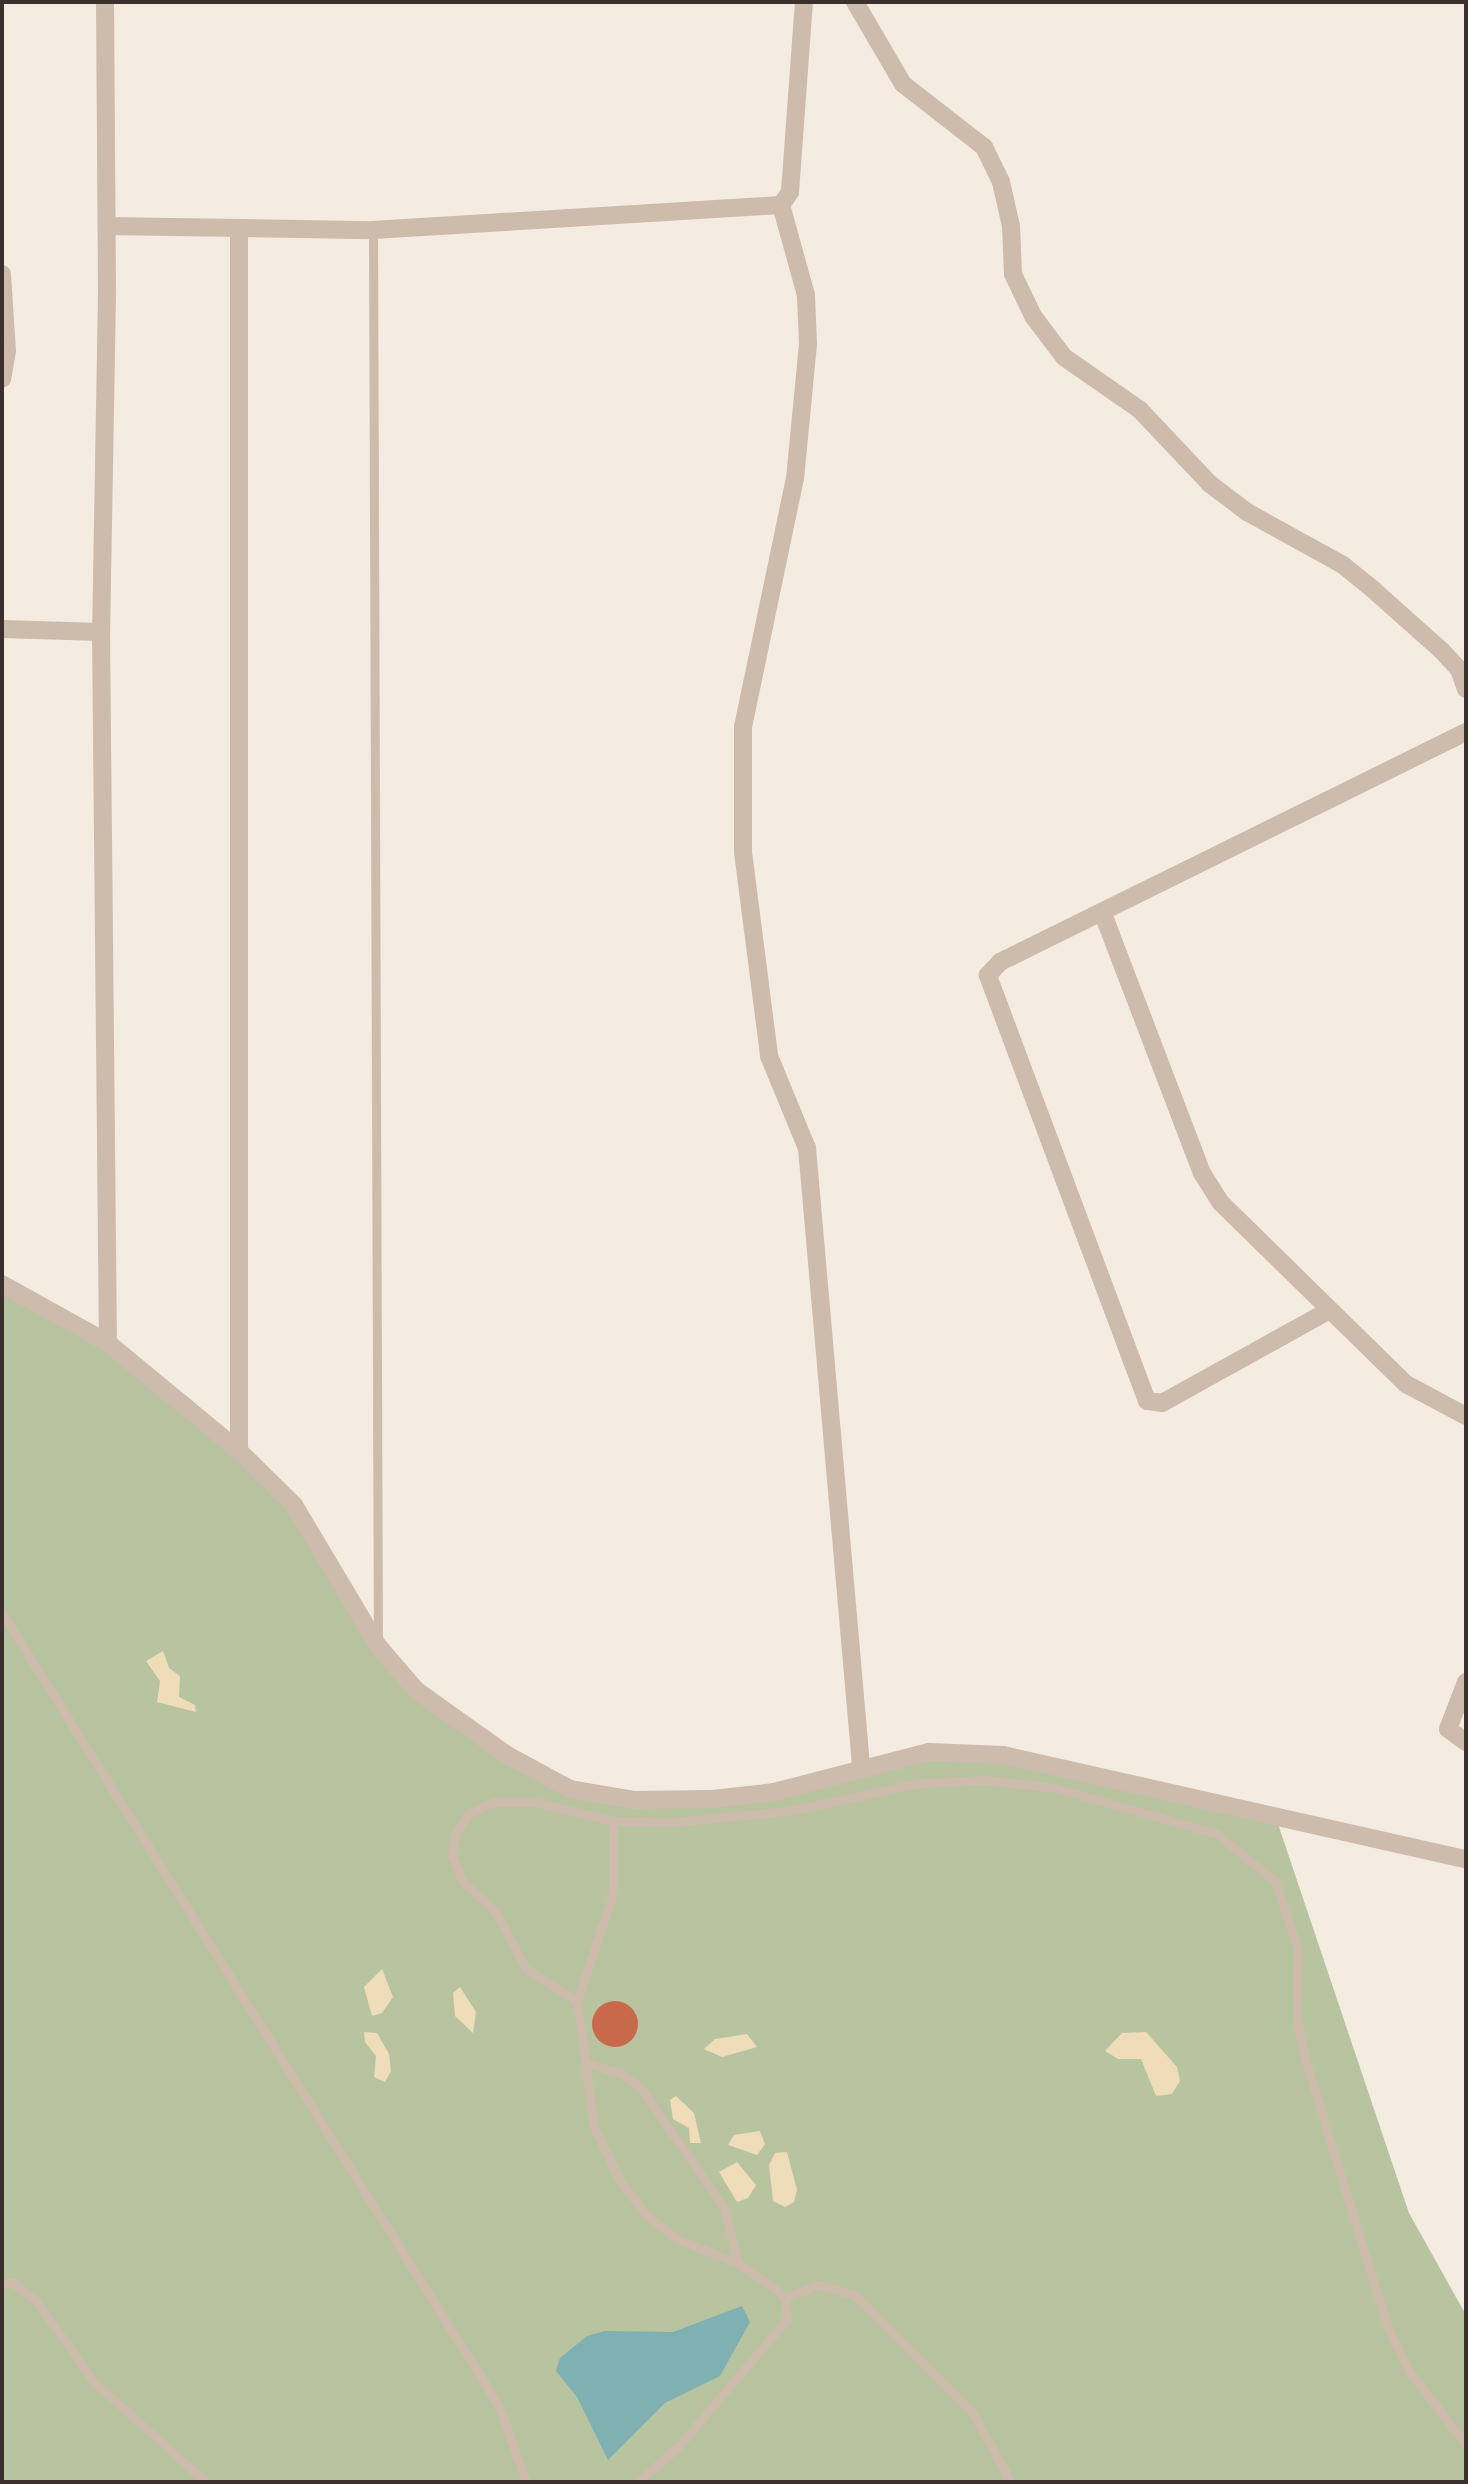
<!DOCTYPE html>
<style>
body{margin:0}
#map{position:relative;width:1468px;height:2484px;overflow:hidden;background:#f4ebe1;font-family:Mulish,sans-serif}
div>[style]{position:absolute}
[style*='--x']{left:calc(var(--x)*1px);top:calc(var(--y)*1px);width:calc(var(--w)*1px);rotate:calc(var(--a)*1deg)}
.green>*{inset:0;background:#b8c4a0}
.sand>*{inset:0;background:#efdcb8}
.water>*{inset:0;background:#7fb0b2}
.building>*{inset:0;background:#c8694b}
.round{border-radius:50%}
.lane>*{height:9px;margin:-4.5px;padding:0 4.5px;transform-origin:4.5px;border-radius:4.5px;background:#cdbbac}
.street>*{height:18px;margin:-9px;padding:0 9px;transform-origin:9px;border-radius:9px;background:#cdbbac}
span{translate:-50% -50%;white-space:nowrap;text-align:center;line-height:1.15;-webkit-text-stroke:8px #fbf5ee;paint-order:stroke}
.frame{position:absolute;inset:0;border:4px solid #3b302b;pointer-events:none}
</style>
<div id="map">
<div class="green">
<div style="clip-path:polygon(2px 1292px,104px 1348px,235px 1457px,288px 1508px,373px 1650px,503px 1761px,635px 1807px,929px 1759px,1002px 1761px,1278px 1824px,1409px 2213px,1466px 2315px,1466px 2482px,2px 2482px)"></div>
</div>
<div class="sand">
<div style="clip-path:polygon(163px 1651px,169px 1668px,180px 1676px,179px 1697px,195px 1705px,196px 1712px,157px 1702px,160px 1681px,146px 1661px)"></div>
<div style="clip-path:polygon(382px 1969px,393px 1997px,382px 2013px,372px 2016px,364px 1987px)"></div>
<div style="clip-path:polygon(460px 1987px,476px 2012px,473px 2033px,455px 2016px,453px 1993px)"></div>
<div style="clip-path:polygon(364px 2032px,377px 2033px,389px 2054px,391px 2071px,385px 2082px,374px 2077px,376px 2056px,365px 2042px)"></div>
<div style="clip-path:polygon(1146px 2032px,1177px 2067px,1180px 2081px,1172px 2094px,1156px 2096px,1141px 2059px,1118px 2059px,1105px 2051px,1122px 2033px)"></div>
<div style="clip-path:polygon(747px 2034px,757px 2047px,722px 2057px,704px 2049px,715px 2039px)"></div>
<div style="clip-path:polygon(676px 2096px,694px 2113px,701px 2143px,690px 2143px,689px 2128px,673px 2119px,670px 2100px)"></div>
<div style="clip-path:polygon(760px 2131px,765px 2144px,757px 2155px,728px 2145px,734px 2135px)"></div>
<div style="clip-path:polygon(787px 2152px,797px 2190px,794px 2202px,785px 2207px,773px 2201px,769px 2165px,775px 2153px)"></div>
<div style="clip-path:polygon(737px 2162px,756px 2185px,748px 2198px,737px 2202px,719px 2172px)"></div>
</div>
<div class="water">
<div style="clip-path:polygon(742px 2306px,750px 2322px,720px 2376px,665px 2403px,608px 2460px,577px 2397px,556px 2371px,560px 2358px,587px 2336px,605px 2331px,673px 2332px)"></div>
</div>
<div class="building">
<div class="round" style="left:592px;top:2001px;width:46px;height:46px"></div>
</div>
<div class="lane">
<div style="--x:373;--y:230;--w:1409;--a:89.8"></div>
<div style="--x:2;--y:1613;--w:936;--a:57.92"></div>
<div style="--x:499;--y:2406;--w:81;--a:70.4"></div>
<div style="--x:613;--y:1821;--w:72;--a:90"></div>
<div style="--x:613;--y:1893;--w:114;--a:108.4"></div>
<div style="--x:577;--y:2001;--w:127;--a:82.3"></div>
<div style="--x:594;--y:2127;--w:60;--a:64.3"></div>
<div style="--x:620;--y:2181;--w:44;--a:52.4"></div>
<div style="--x:647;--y:2216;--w:38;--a:37"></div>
<div style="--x:677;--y:2239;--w:66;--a:21.5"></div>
<div style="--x:738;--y:2263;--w:36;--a:34"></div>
<div style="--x:768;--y:2283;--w:23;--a:41"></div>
<div style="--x:785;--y:2298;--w:21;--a:85"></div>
<div style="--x:787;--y:2319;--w:167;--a:130.4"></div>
<div style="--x:679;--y:2446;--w:55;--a:138.7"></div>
<div style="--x:577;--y:2001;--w:60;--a:-147.9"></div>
<div style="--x:526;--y:1969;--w:64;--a:-117.8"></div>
<div style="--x:496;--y:1912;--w:45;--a:-137.7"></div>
<div style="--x:463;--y:1882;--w:28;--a:-113"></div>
<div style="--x:452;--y:1856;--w:24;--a:-81"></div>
<div style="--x:456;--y:1832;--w:24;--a:-54"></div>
<div style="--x:470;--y:1813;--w:26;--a:-25"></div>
<div style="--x:494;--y:1802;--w:40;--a:0"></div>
<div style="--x:534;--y:1802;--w:81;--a:13.5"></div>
<div style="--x:613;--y:1821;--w:61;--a:0.9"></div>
<div style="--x:674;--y:1822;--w:116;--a:-5.5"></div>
<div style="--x:789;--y:1811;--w:134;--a:-12.1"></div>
<div style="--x:920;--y:1783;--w:66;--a:-2.6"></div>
<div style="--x:986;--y:1780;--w:70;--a:6.5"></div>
<div style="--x:1056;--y:1788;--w:167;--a:15.9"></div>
<div style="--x:1217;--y:1834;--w:76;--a:39.1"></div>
<div style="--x:1276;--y:1882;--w:71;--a:72.1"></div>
<div style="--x:1298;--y:1950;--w:70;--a:90.8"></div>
<div style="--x:1297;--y:2020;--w:43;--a:77.9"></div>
<div style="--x:1306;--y:2062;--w:276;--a:72.9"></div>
<div style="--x:1387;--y:2326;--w:50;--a:63.9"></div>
<div style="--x:1409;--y:2371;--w:93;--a:52.4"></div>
<div style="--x:585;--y:2062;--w:39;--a:18"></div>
<div style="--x:622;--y:2074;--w:24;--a:36"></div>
<div style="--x:641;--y:2088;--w:146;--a:55.3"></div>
<div style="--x:724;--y:2208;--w:57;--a:75.7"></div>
<div style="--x:2;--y:2283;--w:11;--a:0"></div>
<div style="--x:13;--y:2283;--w:31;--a:38"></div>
<div style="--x:37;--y:2302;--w:100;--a:54.4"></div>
<div style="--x:95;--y:2383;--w:149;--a:41.7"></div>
<div style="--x:785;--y:2298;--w:35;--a:-22"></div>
<div style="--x:818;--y:2285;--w:38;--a:15"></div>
<div style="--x:855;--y:2295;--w:167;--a:45"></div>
<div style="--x:973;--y:2413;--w:79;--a:61.2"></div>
</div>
<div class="street">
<div style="--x:105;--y:2;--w:292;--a:89.6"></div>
<div style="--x:107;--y:294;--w:338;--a:91"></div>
<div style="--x:101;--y:632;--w:711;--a:89.44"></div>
<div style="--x:855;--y:2;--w:95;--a:59.7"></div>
<div style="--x:903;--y:84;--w:103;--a:37.9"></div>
<div style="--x:984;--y:147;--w:39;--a:64"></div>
<div style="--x:1001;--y:182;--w:45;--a:77.2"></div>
<div style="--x:1011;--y:226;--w:48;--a:87.6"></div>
<div style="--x:1013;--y:274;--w:47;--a:64.5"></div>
<div style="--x:1033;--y:316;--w:51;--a:52.9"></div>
<div style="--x:1064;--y:357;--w:93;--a:34.9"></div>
<div style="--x:1140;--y:410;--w:102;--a:46.6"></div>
<div style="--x:1210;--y:484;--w:46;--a:37.1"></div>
<div style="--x:1247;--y:512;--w:110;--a:28.9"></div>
<div style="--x:1343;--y:565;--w:32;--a:39"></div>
<div style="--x:1368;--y:585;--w:99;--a:41.7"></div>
<div style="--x:1442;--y:651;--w:25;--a:47"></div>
<div style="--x:1459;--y:669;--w:21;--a:71"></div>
<div style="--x:781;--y:205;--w:93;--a:74.5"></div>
<div style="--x:806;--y:295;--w:49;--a:87.7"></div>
<div style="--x:808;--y:344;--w:135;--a:95.5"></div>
<div style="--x:795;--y:478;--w:253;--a:101.8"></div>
<div style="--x:743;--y:726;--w:126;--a:90"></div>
<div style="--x:743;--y:852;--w:206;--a:82.7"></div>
<div style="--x:769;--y:1056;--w:100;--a:67.6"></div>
<div style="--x:807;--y:1148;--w:619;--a:85"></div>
<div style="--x:107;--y:226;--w:266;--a:0.9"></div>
<div style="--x:373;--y:230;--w:409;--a:-3.5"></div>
<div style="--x:781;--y:205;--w:16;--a:-55"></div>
<div style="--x:790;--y:192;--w:191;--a:-85.8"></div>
<div style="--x:2;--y:274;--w:77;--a:86.3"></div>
<div style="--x:7;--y:351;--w:28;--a:100"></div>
<div style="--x:2;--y:629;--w:99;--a:1.7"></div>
<div style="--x:1103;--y:914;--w:277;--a:69.1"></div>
<div style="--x:1202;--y:1173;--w:34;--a:58"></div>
<div style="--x:1220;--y:1202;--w:260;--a:44.4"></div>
<div style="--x:1406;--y:1384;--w:68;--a:28.1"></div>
<div style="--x:2;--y:1284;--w:121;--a:29.1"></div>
<div style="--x:108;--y:1343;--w:170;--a:39.5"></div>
<div style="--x:239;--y:1451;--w:77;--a:44.5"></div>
<div style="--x:294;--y:1505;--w:164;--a:59.2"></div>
<div style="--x:378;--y:1646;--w:58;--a:49.2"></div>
<div style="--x:416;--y:1690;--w:112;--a:35.5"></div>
<div style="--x:507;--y:1755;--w:72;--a:28.4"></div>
<div style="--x:570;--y:1789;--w:66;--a:9.6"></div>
<div style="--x:635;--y:1800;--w:78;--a:-0.7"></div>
<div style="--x:713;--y:1799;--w:61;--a:-6.5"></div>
<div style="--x:774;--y:1792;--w:160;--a:-14.5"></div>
<div style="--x:929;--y:1752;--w:74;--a:2.3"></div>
<div style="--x:1003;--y:1755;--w:475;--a:12.7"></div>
<div style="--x:1328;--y:1311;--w:190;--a:151"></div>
<div style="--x:1162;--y:1403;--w:15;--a:-172"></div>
<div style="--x:1147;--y:1401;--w:455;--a:-110.5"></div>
<div style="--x:988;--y:975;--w:18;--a:-47"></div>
<div style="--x:1000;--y:962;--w:520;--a:-26.27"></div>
<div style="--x:239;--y:1451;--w:1223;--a:-90"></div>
<div style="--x:1466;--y:1682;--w:50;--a:111"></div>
<div style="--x:1448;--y:1729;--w:22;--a:36"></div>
</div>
<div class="frame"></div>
</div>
